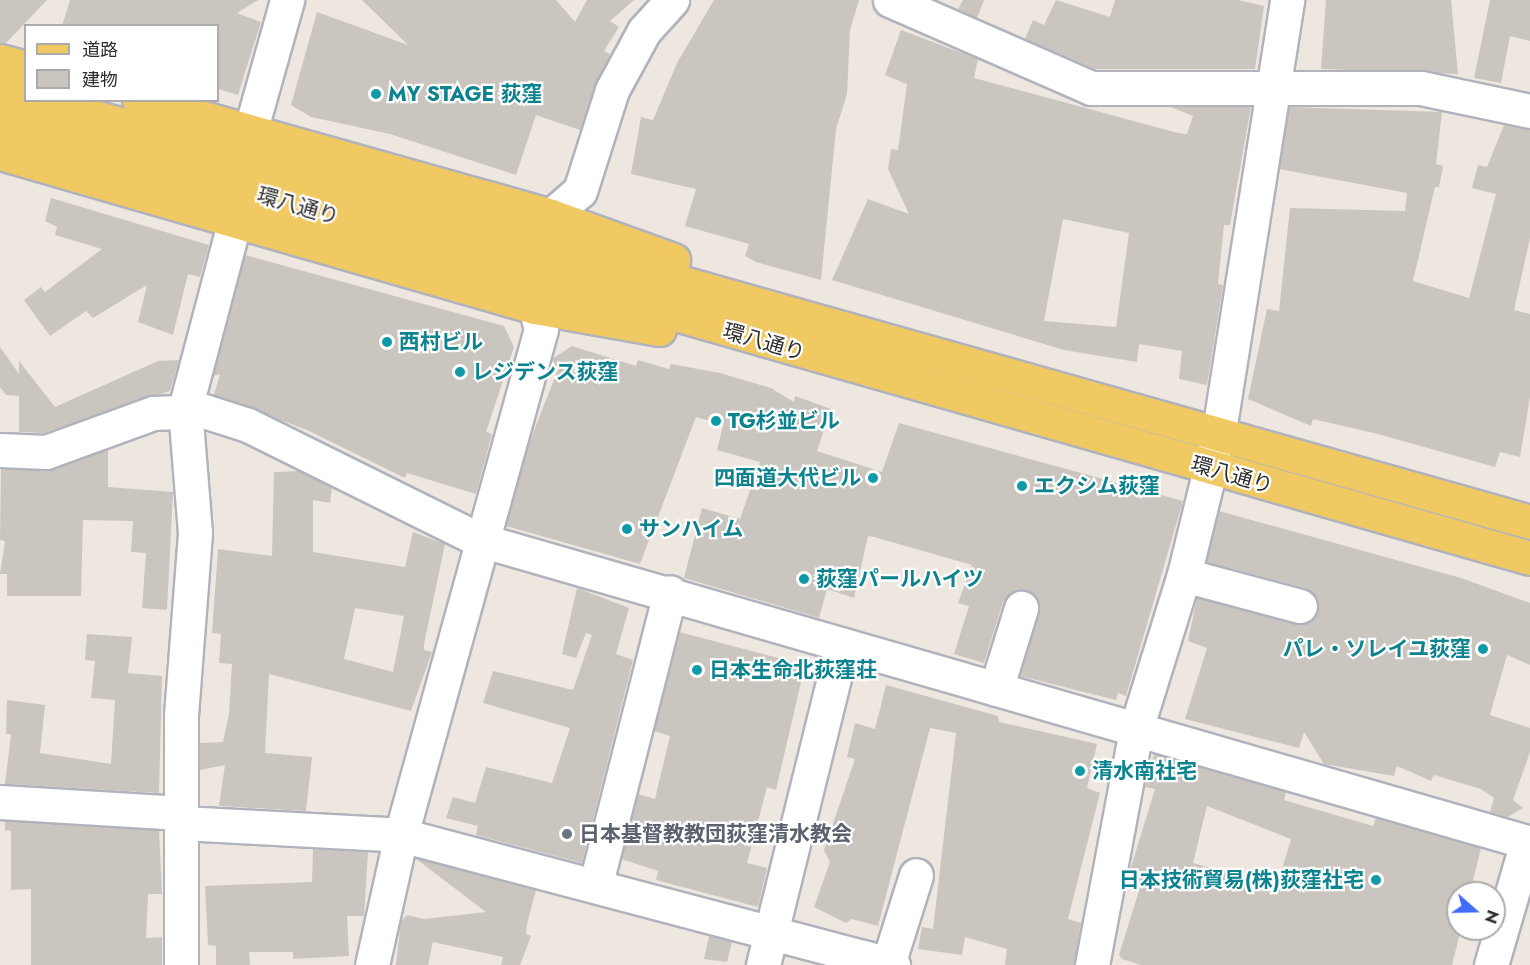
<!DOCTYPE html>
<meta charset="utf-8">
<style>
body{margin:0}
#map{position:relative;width:1530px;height:965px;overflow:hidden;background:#eee7e0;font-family:Jost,"Noto Sans JP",sans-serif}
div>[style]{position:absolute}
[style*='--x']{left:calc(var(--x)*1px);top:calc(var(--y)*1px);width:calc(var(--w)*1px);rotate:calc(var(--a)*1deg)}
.building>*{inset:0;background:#cac5be}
.roads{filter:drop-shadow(2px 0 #b0b3bd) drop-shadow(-2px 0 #b0b3bd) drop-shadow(0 2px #b0b3bd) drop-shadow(0 -2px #b0b3bd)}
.minor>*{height:33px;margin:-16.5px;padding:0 16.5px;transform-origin:16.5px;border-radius:16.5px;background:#fff}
.primary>*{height:33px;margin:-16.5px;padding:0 16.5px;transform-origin:16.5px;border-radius:16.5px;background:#f1c962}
.dots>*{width:16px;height:16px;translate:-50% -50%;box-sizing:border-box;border:3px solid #fff;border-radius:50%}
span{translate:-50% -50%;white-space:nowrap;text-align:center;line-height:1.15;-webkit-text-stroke:4.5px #fff;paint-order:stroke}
.culture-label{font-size:21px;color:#0d838f;font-weight:700}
.left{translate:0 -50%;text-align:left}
.right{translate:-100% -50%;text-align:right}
.street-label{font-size:21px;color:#2d2d2d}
.worship-label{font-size:21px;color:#5b616d;font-weight:700}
.legend{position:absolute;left:24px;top:24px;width:195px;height:78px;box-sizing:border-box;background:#fff;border:2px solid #ababab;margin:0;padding:8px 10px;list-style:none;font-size:18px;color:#2d2d2d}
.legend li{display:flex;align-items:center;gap:12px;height:30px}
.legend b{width:30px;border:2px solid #ababab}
.north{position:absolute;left:1446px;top:881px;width:60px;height:60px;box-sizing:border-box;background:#fff;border:2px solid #ababab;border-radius:50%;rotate:110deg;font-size:16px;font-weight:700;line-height:24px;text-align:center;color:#2d2d2d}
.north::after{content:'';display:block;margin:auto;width:21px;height:27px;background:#416cf9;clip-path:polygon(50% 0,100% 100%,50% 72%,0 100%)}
</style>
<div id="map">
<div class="building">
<div style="clip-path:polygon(0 0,47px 0,6px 43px,0 43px)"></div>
<div style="clip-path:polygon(70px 0,258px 0,237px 13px,261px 22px,238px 95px,218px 89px,218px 26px,62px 26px)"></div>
<div style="clip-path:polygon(362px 0,556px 0,575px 22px,587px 0,634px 0,610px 21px,619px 27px,604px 51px,610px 54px,580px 130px,536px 115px,516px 175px,390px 134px,311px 117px,291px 105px,317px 12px,408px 45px)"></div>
<div style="clip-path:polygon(714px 0,859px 0,850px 30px,847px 94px,836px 129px,821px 280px,756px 262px,745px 256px,749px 244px,685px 226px,696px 189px,631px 174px,641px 117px,653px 120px,677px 63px)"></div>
<div style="clip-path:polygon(963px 0,984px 0,977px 18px,958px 9px)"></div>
<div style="clip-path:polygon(1056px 0,1110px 17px,1115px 0,1238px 0,1264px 6px,1255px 69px,1095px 69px,1025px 39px,1033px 20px,1044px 25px)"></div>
<div style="clip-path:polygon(1326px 0,1451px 0,1458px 74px,1321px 69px)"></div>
<div style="clip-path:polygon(1490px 0,1530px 0,1530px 41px,1510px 36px,1501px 83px,1474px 78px)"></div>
<div style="clip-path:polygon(evenodd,901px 30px,978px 59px,974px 78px,1178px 133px,1187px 134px,1193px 116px,1171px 107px,1251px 107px,1230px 225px,1224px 225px,1218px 284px,1223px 285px,1207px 385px,1179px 379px,1182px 351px,1139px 344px,1137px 362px,1064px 350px,832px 280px,868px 199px,909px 214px,888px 169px,891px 149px,898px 150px,907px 84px,885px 75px,901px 30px,1063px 219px,1129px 233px,1116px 327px,1044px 321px,1063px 219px)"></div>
<div style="clip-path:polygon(1289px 107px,1442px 112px,1436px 164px,1443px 166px,1439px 187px,1435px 187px,1413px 281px,1469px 298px,1496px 194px,1472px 188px,1478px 165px,1487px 167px,1504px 125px,1530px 130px,1530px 238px,1514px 310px,1530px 314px,1530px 397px,1520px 457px,1500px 452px,1495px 467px,1378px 434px,1313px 419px,1311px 426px,1248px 399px,1267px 309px,1279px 311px,1290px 208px,1405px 211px,1407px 193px,1279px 169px)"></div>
<div style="clip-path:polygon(51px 198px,209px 245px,200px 277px,188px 274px,173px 335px,138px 322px,147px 285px,93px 318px,86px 311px,50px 336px,24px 300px,41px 287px,45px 292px,102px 249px,55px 235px,57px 227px,45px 221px)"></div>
<div style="clip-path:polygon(245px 255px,504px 326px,514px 347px,486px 432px,492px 434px,476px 494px,407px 473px,405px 478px,307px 430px,214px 395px,220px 374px,213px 376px)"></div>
<div style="clip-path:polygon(572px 346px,636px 366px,638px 360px,669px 369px,671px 364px,720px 373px,771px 388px,794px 402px,795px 396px,831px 409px,817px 451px,882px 472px,899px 423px,1183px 501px,1126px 696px,1118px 693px,1116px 700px,1020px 676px,1039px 613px,1035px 596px,1026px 590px,1016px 590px,1003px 602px,984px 663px,954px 654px,969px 606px,958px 603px,972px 565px,874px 537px,868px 536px,854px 598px,827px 589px,819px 618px,684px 578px,702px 508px,740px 519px,760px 462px,717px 450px,723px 425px,696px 417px,640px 564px,506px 526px,528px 446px,559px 367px,551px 365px,552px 359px)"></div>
<div style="clip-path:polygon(0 347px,19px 374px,19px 361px,55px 407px,158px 361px,179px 360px,170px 391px,43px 433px,19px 432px,19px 396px,6px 395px,0 387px)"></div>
<div style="clip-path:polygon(108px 449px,108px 487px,173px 492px,167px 610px,142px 608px,146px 553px,131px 552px,133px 521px,83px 520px,81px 596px,7px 596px,7px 574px,0 574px,5px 541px,0 540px,1px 469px,52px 470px)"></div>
<div style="clip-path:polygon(evenodd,299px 471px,332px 488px,330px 503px,313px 500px,313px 552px,405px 567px,413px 532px,445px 544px,424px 644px,424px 650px,432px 652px,411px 711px,269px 674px,265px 753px,312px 757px,306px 811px,219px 806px,225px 765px,200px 770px,200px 743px,223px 742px,229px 714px,232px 664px,219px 663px,221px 634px,212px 633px,218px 549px,272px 556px,274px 472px,299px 471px,355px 608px,404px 616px,393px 672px,344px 659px,355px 608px)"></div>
<div style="clip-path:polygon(1219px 511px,1461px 578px,1530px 603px,1530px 665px,1507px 655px,1490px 715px,1530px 728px,1530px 752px,1513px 800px,1523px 808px,1508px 817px,1490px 812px,1494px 798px,1481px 789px,1434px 775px,1431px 781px,1397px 766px,1394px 776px,1324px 764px,1304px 732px,1299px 748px,1185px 719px,1207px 648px,1188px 641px,1197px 598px,1296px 624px,1313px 620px,1318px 610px,1318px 601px,1305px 588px,1207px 562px)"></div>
<div style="clip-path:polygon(577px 588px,629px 608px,616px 654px,633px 660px,582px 863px,476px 835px,478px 826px,446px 818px,453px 797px,475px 803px,486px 767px,552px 783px,570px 728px,483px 703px,493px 671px,573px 690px,592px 635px,586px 633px,576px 658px,562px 654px)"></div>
<div style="clip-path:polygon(679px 632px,805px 665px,776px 790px,767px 787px,747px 863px,767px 868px,758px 907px,656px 880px,658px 871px,621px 859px,638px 794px,655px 799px,670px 736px,654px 731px)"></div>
<div style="clip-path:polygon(87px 634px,132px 637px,128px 673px,162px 676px,159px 793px,5px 784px,11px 734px,6px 734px,7px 700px,45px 705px,40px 753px,111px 764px,115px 700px,91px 698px,95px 661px,85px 660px)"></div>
<div style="clip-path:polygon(886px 685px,998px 716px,999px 722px,1097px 744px,1087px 788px,1100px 793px,1068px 919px,1081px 923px,1074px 965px,1005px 965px,1007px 949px,965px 937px,962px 955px,918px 949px,922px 927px,933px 929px,956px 733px,930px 728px,878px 926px,852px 919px,846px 923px,814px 907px,830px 862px,824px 850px,855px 759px,847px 757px,855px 723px,875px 729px)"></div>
<div style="clip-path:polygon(evenodd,1154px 754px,1286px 792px,1284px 800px,1373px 826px,1376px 818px,1481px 848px,1470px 893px,1458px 893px,1461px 929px,1452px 965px,1141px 965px,1122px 959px,1119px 955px,1142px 881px,1128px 877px,1155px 789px,1145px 787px,1154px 754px,1207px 806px,1291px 839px,1277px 886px,1193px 863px,1207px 806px)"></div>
<div style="clip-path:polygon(5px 821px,159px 830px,162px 894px,148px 894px,146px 938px,162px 937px,162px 965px,31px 965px,31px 889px,11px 890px,11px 831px,5px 830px)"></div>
<div style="clip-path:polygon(313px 849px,368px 852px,364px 916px,347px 916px,349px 956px,293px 959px,293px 952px,249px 952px,250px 965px,216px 965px,216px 946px,208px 945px,205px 886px,312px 882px)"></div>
<div style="clip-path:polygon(415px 858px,536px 890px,527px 924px,526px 934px,531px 936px,520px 965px,501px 965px,503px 957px,433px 942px,428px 965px,396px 965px,401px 921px,407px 915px,424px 919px,486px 912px)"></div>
<div style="clip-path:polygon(709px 936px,732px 942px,727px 962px,704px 959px)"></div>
</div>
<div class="roads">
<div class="minor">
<div style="--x:890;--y:0;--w:219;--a:23.6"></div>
<div style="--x:1091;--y:88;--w:330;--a:0"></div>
<div style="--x:1421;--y:88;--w:111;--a:11.9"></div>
<div style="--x:250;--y:132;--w:137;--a:-74.3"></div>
<div style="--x:551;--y:216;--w:38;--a:-41"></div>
<div style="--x:580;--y:191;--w:106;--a:-72.4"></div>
<div style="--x:612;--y:90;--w:67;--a:-61.5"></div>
<div style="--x:644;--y:31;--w:42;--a:-47.9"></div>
<div style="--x:0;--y:450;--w:46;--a:2.5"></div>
<div style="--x:46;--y:452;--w:114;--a:-20"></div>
<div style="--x:153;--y:413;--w:51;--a:-2.2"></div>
<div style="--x:204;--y:411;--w:46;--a:17.7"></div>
<div style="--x:248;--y:425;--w:259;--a:26.4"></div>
<div style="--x:480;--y:540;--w:1090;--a:16.09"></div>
<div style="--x:1527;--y:842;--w:128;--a:106.3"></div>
<div style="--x:1184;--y:575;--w:120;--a:15"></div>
<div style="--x:996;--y:689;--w:85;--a:-72.8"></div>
<div style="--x:0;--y:802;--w:181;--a:3.5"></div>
<div style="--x:182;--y:823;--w:219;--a:3.1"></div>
<div style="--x:401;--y:835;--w:509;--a:14.8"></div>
<div style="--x:596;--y:883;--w:300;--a:-75.7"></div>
<div style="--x:888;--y:964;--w:93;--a:-72.5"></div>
<div style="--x:181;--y:965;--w:250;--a:-90"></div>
<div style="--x:181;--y:715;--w:183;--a:-85.6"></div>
<div style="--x:195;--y:533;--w:124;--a:-94.6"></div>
<div style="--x:185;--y:409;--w:196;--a:-75.2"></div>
<div style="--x:372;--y:965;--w:133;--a:-77.4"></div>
<div style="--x:401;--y:835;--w:525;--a:-74.53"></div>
<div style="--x:541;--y:329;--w:23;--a:-105"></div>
<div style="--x:763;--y:965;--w:330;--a:-76.1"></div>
<div style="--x:1092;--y:965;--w:240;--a:-79.4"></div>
<div style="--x:1136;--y:729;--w:161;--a:-72.7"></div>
<div style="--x:1184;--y:575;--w:142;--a:-76.2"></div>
<div style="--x:1218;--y:437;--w:442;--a:-81"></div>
</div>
<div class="primary">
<div style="--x:0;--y:61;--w:27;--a:15"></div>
<div style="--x:0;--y:91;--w:27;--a:15"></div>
<div style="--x:34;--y:100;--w:1554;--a:15.75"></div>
<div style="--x:139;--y:100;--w:428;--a:15.7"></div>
<div style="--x:551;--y:216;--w:130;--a:19.8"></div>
<div style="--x:0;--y:121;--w:1591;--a:15.94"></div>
<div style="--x:0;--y:153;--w:557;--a:16.06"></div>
<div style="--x:535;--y:307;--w:126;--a:10.1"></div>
</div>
</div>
<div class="dots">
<div style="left:376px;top:94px;background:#0f9aa8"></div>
<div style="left:387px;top:342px;background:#0f9aa8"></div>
<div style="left:460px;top:372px;background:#0f9aa8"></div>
<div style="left:716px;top:421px;background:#0f9aa8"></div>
<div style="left:873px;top:478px;background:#0f9aa8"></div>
<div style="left:1022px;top:486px;background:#0f9aa8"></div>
<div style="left:627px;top:529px;background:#0f9aa8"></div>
<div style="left:804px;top:579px;background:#0f9aa8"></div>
<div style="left:1483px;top:649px;background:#0f9aa8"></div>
<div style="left:697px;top:670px;background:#0f9aa8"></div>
<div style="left:1080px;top:771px;background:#0f9aa8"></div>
<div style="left:567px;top:834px;background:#6b7280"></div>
<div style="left:1376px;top:880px;background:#0f9aa8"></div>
</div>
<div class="culture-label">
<span class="left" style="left:388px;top:94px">MY STAGE 荻窪</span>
<span class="left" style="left:399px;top:342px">西村ビル</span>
<span class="left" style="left:472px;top:372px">レジデンス荻窪</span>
<span class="left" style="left:728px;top:421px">TG杉並ビル</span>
<span class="right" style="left:861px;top:478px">四面道大代ビル</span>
<span class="left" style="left:1034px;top:486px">エクシム荻窪</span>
<span class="left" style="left:639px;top:529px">サンハイム</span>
<span class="left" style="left:816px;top:579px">荻窪パールハイツ</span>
<span class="right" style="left:1471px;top:649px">パレ・ソレイユ荻窪</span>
<span class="left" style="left:709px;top:670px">日本生命北荻窪荘</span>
<span class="left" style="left:1092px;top:771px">清水南社宅</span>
<span class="right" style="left:1364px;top:880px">日本技術貿易(株)荻窪社宅</span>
</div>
<div class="street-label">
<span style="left:298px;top:206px;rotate:16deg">環八通り</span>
<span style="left:764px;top:342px;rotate:16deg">環八通り</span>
<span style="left:1232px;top:475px;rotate:16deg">環八通り</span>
</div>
<div class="worship-label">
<span class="left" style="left:579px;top:834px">日本基督教教団荻窪清水教会</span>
</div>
<ul class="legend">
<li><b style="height:8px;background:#f1c962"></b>道路</li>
<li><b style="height:16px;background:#cac5be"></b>建物</li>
</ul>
<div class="north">N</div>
</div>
